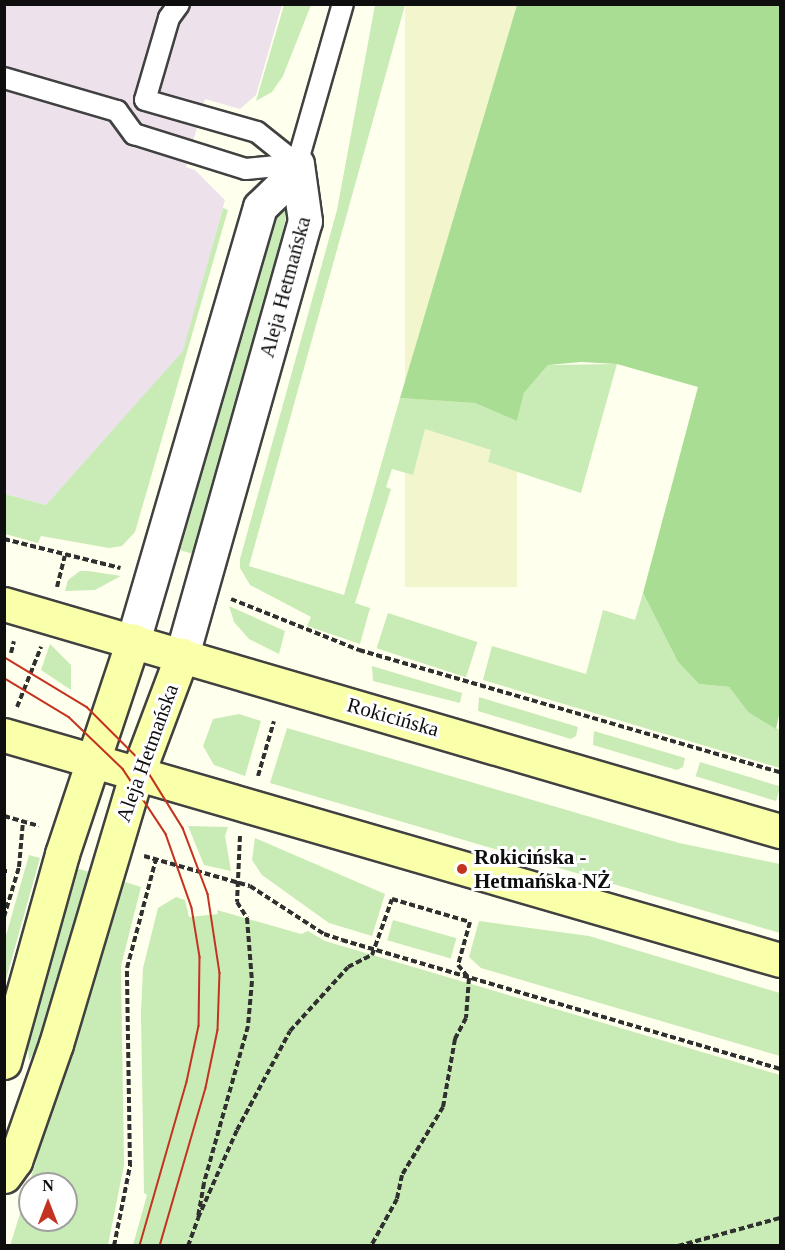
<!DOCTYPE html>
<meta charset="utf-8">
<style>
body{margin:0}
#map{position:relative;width:785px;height:1250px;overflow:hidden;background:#ffe;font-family:"Times New Roman",serif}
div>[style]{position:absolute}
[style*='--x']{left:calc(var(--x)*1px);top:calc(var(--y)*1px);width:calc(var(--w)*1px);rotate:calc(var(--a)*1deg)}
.industrial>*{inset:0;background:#ede1ec}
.farmland>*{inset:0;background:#f3f6cd;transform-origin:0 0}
.green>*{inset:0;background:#c9ebb6;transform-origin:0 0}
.forest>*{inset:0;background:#a9dd94}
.path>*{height:4px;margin-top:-2px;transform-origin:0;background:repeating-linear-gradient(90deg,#303030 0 6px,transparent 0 9px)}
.roads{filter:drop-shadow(2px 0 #414141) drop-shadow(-2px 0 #414141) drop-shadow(0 2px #414141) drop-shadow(0 -2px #414141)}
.lane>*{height:20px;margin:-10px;padding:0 10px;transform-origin:10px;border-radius:10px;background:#fff}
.street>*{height:33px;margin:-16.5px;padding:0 16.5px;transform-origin:16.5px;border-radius:16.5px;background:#fff}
.secondary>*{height:33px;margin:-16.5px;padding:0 16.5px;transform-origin:16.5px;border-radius:16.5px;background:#faffa9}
.tram>*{height:1.5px;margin:-0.75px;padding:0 0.75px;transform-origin:0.75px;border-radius:0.75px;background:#c4331f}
.dots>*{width:16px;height:16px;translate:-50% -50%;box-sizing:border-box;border:3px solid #fff;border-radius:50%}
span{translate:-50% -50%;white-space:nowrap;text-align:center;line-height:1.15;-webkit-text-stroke:6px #fff;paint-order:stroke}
.street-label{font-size:21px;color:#0e0e0e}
.poi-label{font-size:21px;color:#0e0e0e;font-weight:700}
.left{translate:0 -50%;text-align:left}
.frame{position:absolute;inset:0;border:6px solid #0e0e0e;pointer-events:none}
.north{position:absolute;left:18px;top:1172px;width:60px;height:60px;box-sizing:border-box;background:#fff;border:2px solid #9f9f9f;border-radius:50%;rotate:0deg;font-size:16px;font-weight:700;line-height:24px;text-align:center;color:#0e0e0e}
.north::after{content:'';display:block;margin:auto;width:21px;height:27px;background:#c4331f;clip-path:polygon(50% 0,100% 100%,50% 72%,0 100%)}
</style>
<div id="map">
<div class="industrial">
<div style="clip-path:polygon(4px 5px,282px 5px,256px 95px,240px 109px,205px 99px,186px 167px,195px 170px,225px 200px,184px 351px,46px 505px,5px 494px)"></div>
</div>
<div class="farmland">
<div style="left:405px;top:5px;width:112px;height:582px"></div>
</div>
<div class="green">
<div style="clip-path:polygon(284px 5px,311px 5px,283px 76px,272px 92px,256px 101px)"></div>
<div style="clip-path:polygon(375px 5px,405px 5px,249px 566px,344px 595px,400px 398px,475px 403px,517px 421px,524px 393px,548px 365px,617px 364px,581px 493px,488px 462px,491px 450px,425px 429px,413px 475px,392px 469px,386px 487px,391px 489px,355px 603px,370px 608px,360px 644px,307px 626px,311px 617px,250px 585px,240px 568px,240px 559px,337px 210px)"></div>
<div style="clip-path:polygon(291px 193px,279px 250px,193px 554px,180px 550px,277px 212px)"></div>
<div style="clip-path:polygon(223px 208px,228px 210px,135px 532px,122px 546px,109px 548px,41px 536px,38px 543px,5px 534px,5px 494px,46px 505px,183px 351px)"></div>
<div style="clip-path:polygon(80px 571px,88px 571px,121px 576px,95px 590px,65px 591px,68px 580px)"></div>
<div style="clip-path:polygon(643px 593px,678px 662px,699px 684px,729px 687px,748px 712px,780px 730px,780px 768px,483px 680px,492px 646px,586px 674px,603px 610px,635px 620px)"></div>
<div style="clip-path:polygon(229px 606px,285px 631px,279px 654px,249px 639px,234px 622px)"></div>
<div style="left:388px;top:613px;width:94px;height:37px;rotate:18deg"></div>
<div style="clip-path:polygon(50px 644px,71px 665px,71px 690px,41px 670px)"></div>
<div style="clip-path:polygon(372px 666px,462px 693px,460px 703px,373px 681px)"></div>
<div style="clip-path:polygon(479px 697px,578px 727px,576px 736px,571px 739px,478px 711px)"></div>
<div style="clip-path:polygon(239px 714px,261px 721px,245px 776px,214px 765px,203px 746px,213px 719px)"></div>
<div style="clip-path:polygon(287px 728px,679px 843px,780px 864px,780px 933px,270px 783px)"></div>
<div style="clip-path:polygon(594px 731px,685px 758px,683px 767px,677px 770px,593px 745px)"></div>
<div style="left:700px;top:762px;width:84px;height:15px;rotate:17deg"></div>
<div style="clip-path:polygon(188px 826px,228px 827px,225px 836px,231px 871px,204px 865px)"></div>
<div style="clip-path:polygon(255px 838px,385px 894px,372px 936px,329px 923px,262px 875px,252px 860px)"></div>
<div style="clip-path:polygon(29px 855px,40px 858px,5px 983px,5px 939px)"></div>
<div style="clip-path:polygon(76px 868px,89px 872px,41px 1040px,29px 1061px,27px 1036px)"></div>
<div style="clip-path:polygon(evenodd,122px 881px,141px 887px,121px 966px,124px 1165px,108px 1245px,10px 1246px,122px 881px,30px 1184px,66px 1184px,66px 1220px,30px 1220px,30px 1184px)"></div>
<div style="clip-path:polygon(176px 897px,185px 900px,189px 917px,218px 914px,217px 910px,301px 934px,308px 931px,325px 941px,780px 1075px,780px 1245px,133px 1245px,147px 1195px,144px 1193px,141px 1014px,143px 968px,158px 908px)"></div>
<div style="left:393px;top:920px;width:66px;height:21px;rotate:16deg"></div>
<div style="clip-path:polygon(479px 921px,589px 936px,780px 993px,780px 1056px,481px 968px,469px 957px)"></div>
</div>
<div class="forest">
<div style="clip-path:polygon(517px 5px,780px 5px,780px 711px,776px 729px,748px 712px,729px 687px,699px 684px,678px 662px,643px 593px,698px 387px,617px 364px,581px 362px,548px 365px,524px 393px,517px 421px,475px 403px,400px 398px)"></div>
</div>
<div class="path">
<div style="--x:4;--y:539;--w:120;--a:14"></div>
<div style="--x:57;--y:587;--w:32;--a:-76"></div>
<div style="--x:231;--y:599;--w:138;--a:21.7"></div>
<div style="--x:359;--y:650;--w:438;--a:16.2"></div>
<div style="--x:11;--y:653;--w:12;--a:-76"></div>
<div style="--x:17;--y:707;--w:65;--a:-68.2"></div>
<div style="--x:258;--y:776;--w:57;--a:-73.8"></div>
<div style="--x:4;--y:816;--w:36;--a:16"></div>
<div style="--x:240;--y:836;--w:66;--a:92.6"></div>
<div style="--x:237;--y:902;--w:19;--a:58"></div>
<div style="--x:247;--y:918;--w:63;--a:85.5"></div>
<div style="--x:252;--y:981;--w:45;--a:95.1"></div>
<div style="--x:248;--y:1026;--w:163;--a:105.7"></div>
<div style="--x:204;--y:1183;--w:36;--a:100"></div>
<div style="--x:198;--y:1218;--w:96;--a:-66.1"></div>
<div style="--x:237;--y:1130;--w:112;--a:-61.8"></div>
<div style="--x:290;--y:1031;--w:86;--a:-47.8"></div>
<div style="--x:348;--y:967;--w:27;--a:-27"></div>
<div style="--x:372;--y:955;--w:59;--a:-70.3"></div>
<div style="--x:392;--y:899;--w:81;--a:16.4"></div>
<div style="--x:470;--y:922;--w:45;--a:105.6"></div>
<div style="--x:458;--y:965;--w:17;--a:50"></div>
<div style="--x:469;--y:978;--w:40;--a:94.3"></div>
<div style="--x:466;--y:1018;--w:24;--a:118"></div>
<div style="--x:455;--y:1039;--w:69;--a:100"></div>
<div style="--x:443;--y:1107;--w:79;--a:121.1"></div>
<div style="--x:402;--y:1175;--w:25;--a:102"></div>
<div style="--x:397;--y:1199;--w:54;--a:119"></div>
<div style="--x:144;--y:856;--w:110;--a:15.8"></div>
<div style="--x:250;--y:886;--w:88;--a:33"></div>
<div style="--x:324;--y:934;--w:19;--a:18"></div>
<div style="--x:342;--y:940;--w:457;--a:16.4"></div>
<div style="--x:4;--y:871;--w:3;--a:0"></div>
<div style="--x:4;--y:917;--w:52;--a:-73.3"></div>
<div style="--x:19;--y:867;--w:46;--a:-85"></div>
<div style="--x:114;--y:1246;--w:82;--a:-78.7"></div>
<div style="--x:130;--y:1166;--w:198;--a:-90.9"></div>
<div style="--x:127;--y:968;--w:113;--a:-75.1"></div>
<div style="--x:188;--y:1246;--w:30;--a:-70"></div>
<div style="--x:678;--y:1246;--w:106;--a:-15.4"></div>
</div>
<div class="roads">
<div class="lane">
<div style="--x:179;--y:4;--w:17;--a:126"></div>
<div style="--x:169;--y:18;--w:85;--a:106.3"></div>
<div style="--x:145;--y:100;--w:116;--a:15.9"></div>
<div style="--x:257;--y:132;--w:51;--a:38.7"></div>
<div style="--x:4;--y:78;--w:118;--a:16.3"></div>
<div style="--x:117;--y:111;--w:29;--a:54"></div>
<div style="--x:134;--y:134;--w:117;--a:17.4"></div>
<div style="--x:246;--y:169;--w:51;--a:-5.6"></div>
<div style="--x:297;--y:164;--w:166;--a:-74"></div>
</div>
<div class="street">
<div style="--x:133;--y:641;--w:452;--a:-73.7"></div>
<div style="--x:260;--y:207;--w:36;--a:-44"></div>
<div style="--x:286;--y:182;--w:21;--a:-59"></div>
<div style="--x:182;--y:655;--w:451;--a:-74.2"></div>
<div style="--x:305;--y:221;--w:58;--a:-98"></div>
</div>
<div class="secondary">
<div style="--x:4;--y:604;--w:809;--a:16.31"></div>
<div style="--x:4;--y:735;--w:808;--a:16.17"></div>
<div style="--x:4;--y:1062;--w:216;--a:-74.4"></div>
<div style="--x:62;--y:854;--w:225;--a:-71.6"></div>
<div style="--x:4;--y:1176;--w:19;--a:-54"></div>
<div style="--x:15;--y:1161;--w:124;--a:-70.7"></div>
<div style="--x:56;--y:1044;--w:272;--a:-73.4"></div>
<div style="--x:134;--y:783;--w:137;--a:-69.4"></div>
</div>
</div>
<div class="tram">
<div style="--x:4;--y:657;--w:97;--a:31.1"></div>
<div style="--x:87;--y:707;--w:78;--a:45"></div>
<div style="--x:142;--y:762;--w:78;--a:58.2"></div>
<div style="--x:183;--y:828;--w:71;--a:69.3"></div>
<div style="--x:208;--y:894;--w:80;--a:81.4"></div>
<div style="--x:220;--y:973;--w:57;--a:92"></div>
<div style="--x:218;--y:1030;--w:59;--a:101.7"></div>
<div style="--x:206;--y:1088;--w:165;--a:106.2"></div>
<div style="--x:4;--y:678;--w:76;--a:31"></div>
<div style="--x:69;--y:717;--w:75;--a:43.9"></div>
<div style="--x:123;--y:769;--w:78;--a:56.5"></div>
<div style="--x:166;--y:834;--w:78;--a:70.6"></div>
<div style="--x:192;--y:908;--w:50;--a:80.7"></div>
<div style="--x:200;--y:957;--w:69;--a:90.8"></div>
<div style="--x:199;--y:1026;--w:57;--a:102.1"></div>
<div style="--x:187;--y:1082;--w:171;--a:106"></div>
</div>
<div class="dots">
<div style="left:462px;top:869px;background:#c4331f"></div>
</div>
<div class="street-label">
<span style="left:285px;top:287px;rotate:-75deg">Aleja Hetmańska</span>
<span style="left:393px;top:717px;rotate:16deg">Rokicińska</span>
<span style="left:147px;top:753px;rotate:-70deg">Aleja Hetmańska</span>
</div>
<div class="poi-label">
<span class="left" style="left:474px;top:869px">Rokicińska -<br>Hetmańska NŻ</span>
</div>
<div class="frame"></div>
<div class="north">N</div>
</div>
